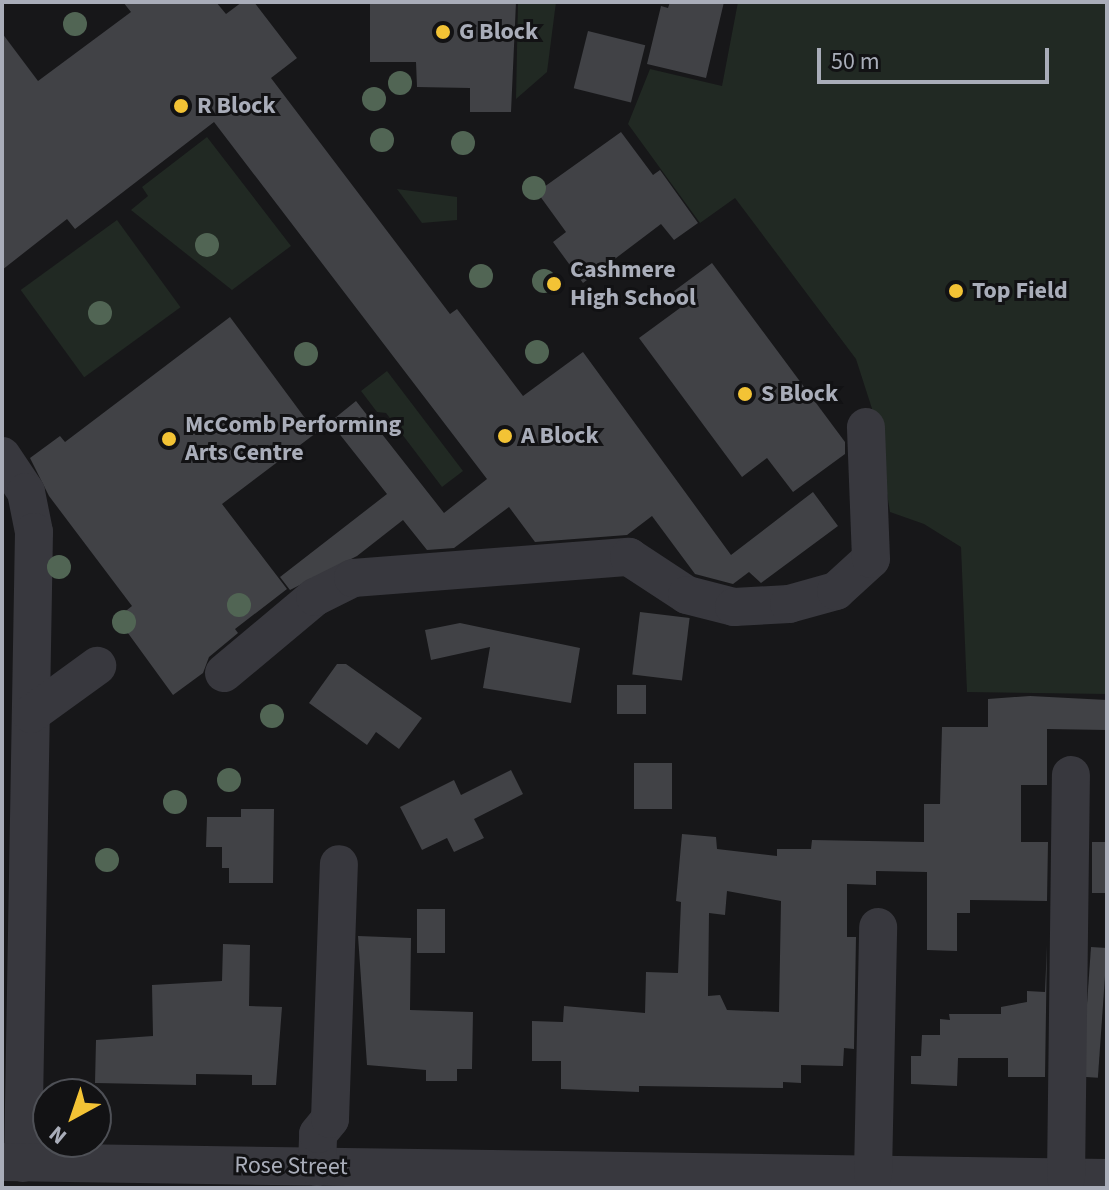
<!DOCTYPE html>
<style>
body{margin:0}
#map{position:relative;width:1109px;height:1190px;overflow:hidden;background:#171719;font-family:"Source Sans 3",sans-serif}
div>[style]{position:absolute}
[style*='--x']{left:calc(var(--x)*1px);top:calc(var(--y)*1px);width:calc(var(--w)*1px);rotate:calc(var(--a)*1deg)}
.green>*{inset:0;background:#212923;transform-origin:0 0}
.building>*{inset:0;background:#414246;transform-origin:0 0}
.minor>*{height:38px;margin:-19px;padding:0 19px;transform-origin:19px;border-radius:19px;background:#38383e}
.trees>*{width:24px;height:24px;margin:-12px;border-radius:50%;background:#516554}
.dots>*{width:22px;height:22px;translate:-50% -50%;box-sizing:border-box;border:4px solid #121214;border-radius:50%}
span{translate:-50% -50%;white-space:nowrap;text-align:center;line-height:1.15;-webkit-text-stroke:6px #121214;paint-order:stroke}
.poi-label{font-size:24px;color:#a9adb9;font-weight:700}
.left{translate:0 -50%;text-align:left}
.street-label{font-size:24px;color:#a9adb9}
.frame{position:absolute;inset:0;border:4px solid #a9adb9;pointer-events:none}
.north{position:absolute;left:32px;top:1078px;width:80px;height:80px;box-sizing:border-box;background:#121214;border:2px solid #4e5056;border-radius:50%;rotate:220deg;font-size:22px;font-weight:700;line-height:32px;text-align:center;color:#a9adb9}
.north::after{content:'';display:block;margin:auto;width:28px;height:36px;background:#f3c335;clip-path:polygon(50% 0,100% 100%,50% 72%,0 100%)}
.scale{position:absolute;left:817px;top:48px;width:232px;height:36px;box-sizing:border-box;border:4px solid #a9adb9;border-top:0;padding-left:10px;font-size:24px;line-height:28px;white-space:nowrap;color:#a9adb9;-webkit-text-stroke:6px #121214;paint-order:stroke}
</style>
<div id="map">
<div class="green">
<div style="clip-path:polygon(518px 2px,556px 2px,547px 72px,516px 99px)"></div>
<div style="clip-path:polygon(738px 2px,1107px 2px,1107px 694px,967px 692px,961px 547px,924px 524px,890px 512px,875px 418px,856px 359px,735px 198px,700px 223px,628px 124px,650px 69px,722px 86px)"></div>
<div style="clip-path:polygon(207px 137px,291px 246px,232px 290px,131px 210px,148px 196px,142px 187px)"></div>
<div style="clip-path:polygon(397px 189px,457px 197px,457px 220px,422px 223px)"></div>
<div style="left:117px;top:220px;width:108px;height:119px;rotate:54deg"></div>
<div style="clip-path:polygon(387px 371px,463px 471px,442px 487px,386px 413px,377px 412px,361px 391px)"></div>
</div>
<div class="building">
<div style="clip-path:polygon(123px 2px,216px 2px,226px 14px,242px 2px,254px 2px,297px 58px,271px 78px,450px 314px,457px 309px,523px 396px,583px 352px,731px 555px,813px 492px,838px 526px,761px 583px,749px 572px,733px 584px,695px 574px,652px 516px,627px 535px,535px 542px,509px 507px,454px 548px,427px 550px,403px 520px,357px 556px,290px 590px,280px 577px,387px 494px,330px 422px,356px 401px,444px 513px,487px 479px,214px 122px,75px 229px,67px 219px,2px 270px,2px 33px,38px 81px,131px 12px)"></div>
<div style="clip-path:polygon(370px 2px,516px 2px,511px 112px,470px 112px,470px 88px,417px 87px,416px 62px,370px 62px)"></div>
<div style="clip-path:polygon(670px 2px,724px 2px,706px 78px,647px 64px,661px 6px,668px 8px)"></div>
<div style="left:588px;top:31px;width:59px;height:59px;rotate:14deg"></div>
<div style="clip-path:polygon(621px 132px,653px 175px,660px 170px,698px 223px,674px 240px,661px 224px,583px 283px,553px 242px,566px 232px,537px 192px)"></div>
<div style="clip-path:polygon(712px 263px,845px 442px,845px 454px,793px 492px,767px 458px,742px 477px,639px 338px,680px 308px,670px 294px)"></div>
<div style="clip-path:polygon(230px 317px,316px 433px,222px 504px,287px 589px,235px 629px,238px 633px,209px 657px,203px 673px,173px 695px,117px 618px,132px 606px,49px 496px,30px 458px,60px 436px,65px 442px)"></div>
<div style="left:640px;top:612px;width:50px;height:63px;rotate:7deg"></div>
<div style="clip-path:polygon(460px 623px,580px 648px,571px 703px,483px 688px,490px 647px,431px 660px,425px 630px)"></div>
<div style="clip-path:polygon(337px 664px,346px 664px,422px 718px,399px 749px,376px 732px,367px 745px,309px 703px)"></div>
<div style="left:617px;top:685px;width:29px;height:29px"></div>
<div style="clip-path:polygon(evenodd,1030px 696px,1107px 700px,1107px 730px,1047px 729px,1047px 785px,1021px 785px,1021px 842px,1048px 842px,1047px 901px,970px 900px,970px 913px,957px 913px,957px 951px,927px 950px,927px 872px,876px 871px,876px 885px,847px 884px,847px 937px,856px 937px,854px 1049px,844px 1048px,843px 1066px,801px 1065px,801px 1083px,783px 1082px,783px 1088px,639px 1086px,639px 1092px,561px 1089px,561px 1061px,532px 1061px,532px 1021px,563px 1022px,564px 1006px,645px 1013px,646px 972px,678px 973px,681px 902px,676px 901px,682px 834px,716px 837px,717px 849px,777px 856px,777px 849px,811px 849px,812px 840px,924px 842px,924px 804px,940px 804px,942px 727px,988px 727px,988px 699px,1030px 696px,727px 891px,781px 901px,779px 1012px,727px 1010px,720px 995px,708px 996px,709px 913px,725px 915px,727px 891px)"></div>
<div style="left:634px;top:763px;width:38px;height:46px"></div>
<div style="clip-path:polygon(511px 770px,523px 794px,474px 819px,484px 838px,454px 852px,447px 838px,422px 850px,400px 807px,454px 780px,461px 795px)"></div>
<div style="clip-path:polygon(241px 809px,274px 809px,273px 883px,229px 883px,229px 868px,222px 868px,222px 847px,206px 847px,207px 817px,241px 817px)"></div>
<div style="left:1092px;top:842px;width:15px;height:51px"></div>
<div style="left:417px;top:909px;width:28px;height:44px"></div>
<div style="clip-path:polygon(358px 936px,411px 938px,410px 1010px,473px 1012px,472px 1069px,457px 1069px,457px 1081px,426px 1081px,426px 1070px,367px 1065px)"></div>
<div style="clip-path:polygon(223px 944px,250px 945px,249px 1006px,282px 1007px,276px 1085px,252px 1085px,252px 1075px,196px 1074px,196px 1085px,95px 1083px,96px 1040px,153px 1036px,152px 985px,222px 981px)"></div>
<div style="clip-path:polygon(1047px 945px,1045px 1077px,1008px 1077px,1008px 1058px,958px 1058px,957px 1086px,911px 1084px,911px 1056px,921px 1056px,922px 1035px,940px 1035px,940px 1019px,950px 1020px,949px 1014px,1001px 1014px,1001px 1007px,1027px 1002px,1027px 991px,1045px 992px)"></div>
<div style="left:1091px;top:947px;width:16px;height:130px;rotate:4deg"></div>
</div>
<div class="minor">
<div style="--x:2;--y:456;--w:43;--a:56.3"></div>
<div style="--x:26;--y:492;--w:41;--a:78.7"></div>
<div style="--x:34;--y:532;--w:631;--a:91"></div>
<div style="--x:224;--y:673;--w:119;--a:-39.9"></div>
<div style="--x:315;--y:597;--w:42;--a:-26.6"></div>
<div style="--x:353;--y:578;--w:277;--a:-4.4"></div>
<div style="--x:629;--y:557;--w:69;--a:33.2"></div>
<div style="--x:687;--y:595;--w:49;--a:14.3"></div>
<div style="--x:734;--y:607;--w:55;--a:-3.1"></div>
<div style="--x:789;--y:604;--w:49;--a:-15.5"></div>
<div style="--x:836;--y:591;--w:47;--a:-42.4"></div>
<div style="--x:871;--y:559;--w:132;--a:-92.2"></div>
<div style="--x:31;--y:714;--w:82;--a:-36"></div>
<div style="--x:2;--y:1162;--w:1105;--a:0.83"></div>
<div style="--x:317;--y:1167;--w:33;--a:-88"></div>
<div style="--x:318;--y:1134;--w:19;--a:-51"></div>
<div style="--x:330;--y:1119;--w:255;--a:-88"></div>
<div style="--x:873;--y:1174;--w:247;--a:-88.8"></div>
<div style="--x:1066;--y:1178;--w:403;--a:-89.3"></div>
</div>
<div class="trees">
<div style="left:75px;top:24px"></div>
<div style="left:400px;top:83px"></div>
<div style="left:374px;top:99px"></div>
<div style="left:382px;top:140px"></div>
<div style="left:463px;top:143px"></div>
<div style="left:534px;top:188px"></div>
<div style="left:207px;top:245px"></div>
<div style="left:481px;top:276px"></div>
<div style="left:544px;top:281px"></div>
<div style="left:100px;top:313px"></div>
<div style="left:537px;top:352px"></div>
<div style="left:306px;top:354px"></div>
<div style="left:59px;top:567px"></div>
<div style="left:239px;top:605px"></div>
<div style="left:124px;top:622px"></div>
<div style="left:272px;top:716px"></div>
<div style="left:229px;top:780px"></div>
<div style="left:175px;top:802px"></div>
<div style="left:107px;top:860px"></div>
</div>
<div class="dots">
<div style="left:443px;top:32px;background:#f3c335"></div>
<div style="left:181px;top:106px;background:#f3c335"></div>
<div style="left:554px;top:284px;background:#f3c335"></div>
<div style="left:956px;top:291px;background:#f3c335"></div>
<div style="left:745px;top:394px;background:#f3c335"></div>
<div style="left:505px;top:436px;background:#f3c335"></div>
<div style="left:169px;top:439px;background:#f3c335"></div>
</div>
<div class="poi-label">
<span class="left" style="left:459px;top:32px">G Block</span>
<span class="left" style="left:197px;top:106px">R Block</span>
<span class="left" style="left:570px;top:284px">Cashmere<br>High School</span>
<span class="left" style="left:972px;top:291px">Top Field</span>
<span class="left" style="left:761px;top:394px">S Block</span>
<span class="left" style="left:185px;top:439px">McComb Performing<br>Arts Centre</span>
<span class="left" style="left:521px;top:436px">A Block</span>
</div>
<div class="street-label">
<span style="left:291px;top:1166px;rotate:1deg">Rose Street</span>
</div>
<div class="frame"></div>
<div class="north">N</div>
<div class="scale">50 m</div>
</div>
